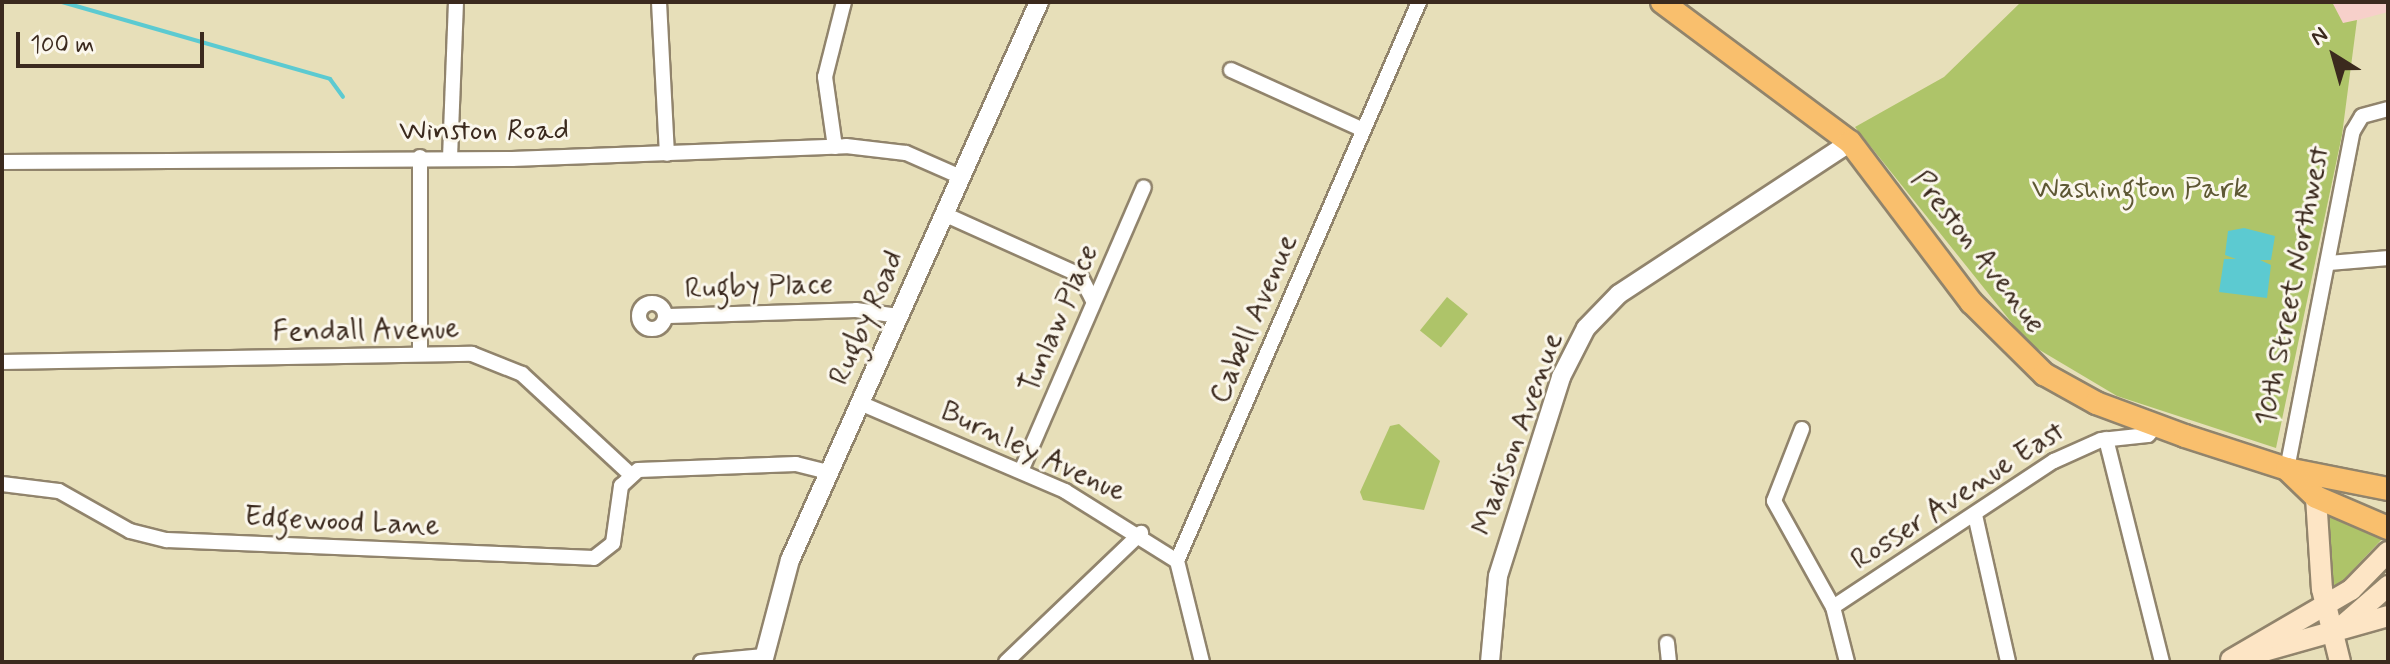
<!DOCTYPE html>
<style>
body{margin:0}
#map{position:relative;width:2390px;height:664px;overflow:hidden;background:#e7dfb9;font-family:Mynerve,sans-serif}
div>[style]{position:absolute}
[style*='--x']{left:calc(var(--x)*1px);top:calc(var(--y)*1px);width:calc(var(--w)*1px);rotate:calc(var(--a)*1deg)}
.built>*{inset:0;background:#f7d0ca}
.green>*{inset:0;background:#aec469;transform-origin:0 0}
.water>*{inset:0;background:#5ccad1}
.stream>*{height:4px;margin:-2px;padding:0 2px;transform-origin:2px;border-radius:2px;background:#5ccad1}
.roads{filter:drop-shadow(2px 0 #91846c) drop-shadow(-2px 0 #91846c) drop-shadow(0 2px #91846c) drop-shadow(0 -2px #91846c)}
.minor>*{height:14px;margin:-7px;padding:0 7px;transform-origin:7px;border-radius:7px;background:#fff}
.minor>.ring{margin:-7px;padding:0;box-sizing:content-box;background:none;border:14px solid #fff;border-radius:50%}
.tertiary>*{height:18px;margin:-9px;padding:0 9px;transform-origin:9px;border-radius:9px;background:#fff}
.secondary>*{height:20px;margin:-10px;padding:0 10px;transform-origin:10px;border-radius:10px;background:#fde5c5}
.primary>*{height:22px;margin:-11px;padding:0 11px;transform-origin:11px;border-radius:11px;background:#f9bf6d}
span{translate:-50% -50%;white-space:nowrap;text-align:center;line-height:1.15;-webkit-text-stroke:6px #fbf7ec;paint-order:stroke}
.street-label{font-size:30px;color:#3b2a1e}
.park-label{font-size:30px;color:#5e5834}
.frame{position:absolute;inset:0;border:4px solid #3b2a1e;pointer-events:none}
.north{position:absolute;left:2294px;top:16px;width:80px;height:80px;-webkit-text-stroke:6px #fbf7ec;paint-order:stroke;rotate:323deg;font-size:22px;font-weight:700;line-height:32px;text-align:center;color:#3b2a1e}
.north::after{content:'';display:block;margin:auto;width:28px;height:36px;background:#3b2a1e;clip-path:polygon(50% 0,100% 100%,50% 72%,0 100%)}
.scale{position:absolute;left:16px;top:32px;width:188px;height:36px;box-sizing:border-box;border:4px solid #3b2a1e;border-top:0;padding-left:10px;font-size:24px;line-height:28px;white-space:nowrap;color:#3b2a1e;-webkit-text-stroke:6px #fbf7ec;paint-order:stroke}
</style>
<div id="map">
<div class="built">
<div style="clip-path:polygon(2332px 2px,2388px 2px,2388px 12px,2343px 24px)"></div>
</div>
<div class="green">
<div style="clip-path:polygon(2021px 2px,2332px 2px,2343px 23px,2357px 20px,2342px 135px,2276px 448px,2117px 396px,2028px 343px,1855px 127px,1944px 77px)"></div>
<div style="left:1447px;top:297px;width:27px;height:43px;rotate:39deg"></div>
<div style="clip-path:polygon(1399px 424px,1440px 461px,1424px 510px,1363px 500px,1360px 492px,1390px 426px)"></div>
<div style="clip-path:polygon(2327px 511px,2384px 537px,2331px 593px)"></div>
</div>
<div class="water">
<div style="clip-path:polygon(2244px 228px,2275px 236px,2271px 260px,2260px 260px,2271px 265px,2267px 298px,2219px 292px,2224px 259px,2236px 259px,2225px 255px,2228px 231px)"></div>
</div>
<div class="stream">
<div style="--x:62;--y:2;--w:279;--a:16"></div>
<div style="--x:330;--y:79;--w:22;--a:54"></div>
</div>
<div class="roads">
<div class="minor">
<div style="--x:659;--y:2;--w:152;--a:87"></div>
<div style="--x:1231;--y:70;--w:143;--a:24.4"></div>
<div style="--x:835;--y:147;--w:71;--a:-98.1"></div>
<div style="--x:825;--y:77;--w:77;--a:-75.8"></div>
<div style="--x:420;--y:157;--w:194;--a:90"></div>
<div style="--x:450;--y:158;--w:156;--a:-87.8"></div>
<div style="--x:2;--y:162;--w:510;--a:-0.34"></div>
<div style="--x:512;--y:159;--w:334;--a:-2.2"></div>
<div style="--x:846;--y:146;--w:60;--a:6.7"></div>
<div style="--x:906;--y:153;--w:60;--a:23.6"></div>
<div style="--x:944;--y:214;--w:149;--a:24.2"></div>
<div style="--x:1080;--y:275;--w:28;--a:63"></div>
<div style="--x:2330;--y:263;--w:58;--a:-4.9"></div>
<div class="ring" style="left:639px;top:303px;width:12px;height:12px"></div>
<div style="--x:669;--y:316;--w:187;--a:-1.8"></div>
<div style="--x:856;--y:310;--w:42;--a:8.1"></div>
<div style="--x:2;--y:362;--w:470;--a:-1"></div>
<div style="--x:472;--y:354;--w:54;--a:21.8"></div>
<div style="--x:522;--y:374;--w:147;--a:42.8"></div>
<div style="--x:860;--y:403;--w:223;--a:23.2"></div>
<div style="--x:1065;--y:491;--w:132;--a:32"></div>
<div style="--x:1802;--y:429;--w:77;--a:111.3"></div>
<div style="--x:1774;--y:501;--w:121;--a:60.9"></div>
<div style="--x:1833;--y:607;--w:57;--a:75.7"></div>
<div style="--x:2106;--y:439;--w:230;--a:75.9"></div>
<div style="--x:2287;--y:469;--w:344;--a:-79"></div>
<div style="--x:2353;--y:131;--w:17;--a:-59"></div>
<div style="--x:2362;--y:116;--w:27;--a:-15"></div>
<div style="--x:1021;--y:471;--w:309;--a:-66.6"></div>
<div style="--x:2;--y:484;--w:57;--a:7"></div>
<div style="--x:59;--y:491;--w:81;--a:29.4"></div>
<div style="--x:130;--y:531;--w:38;--a:14"></div>
<div style="--x:167;--y:540;--w:427;--a:2.4"></div>
<div style="--x:594;--y:558;--w:24;--a:-38"></div>
<div style="--x:613;--y:543;--w:58;--a:-82"></div>
<div style="--x:621;--y:486;--w:23;--a:-43"></div>
<div style="--x:638;--y:470;--w:158;--a:-2.2"></div>
<div style="--x:796;--y:464;--w:34;--a:14"></div>
<div style="--x:1975;--y:515;--w:151;--a:77.3"></div>
<div style="--x:1833;--y:607;--w:265;--a:-33.5"></div>
<div style="--x:2054;--y:461;--w:51;--a:-24.1"></div>
<div style="--x:2101;--y:440;--w:47;--a:-6.1"></div>
<div style="--x:2148;--y:435;--w:13;--a:-48"></div>
<div style="--x:1667;--y:643;--w:19;--a:84"></div>
<div style="--x:701;--y:662;--w:63;--a:-5.4"></div>
<div style="--x:1006;--y:662;--w:187;--a:-43.7"></div>
<div style="--x:1202;--y:662;--w:104;--a:-103.9"></div>
<div style="--x:1177;--y:561;--w:609;--a:-66.59"></div>
</div>
<div class="tertiary">
<div style="--x:763;--y:662;--w:106;--a:-75.2"></div>
<div style="--x:790;--y:560;--w:611;--a:-65.95"></div>
<div style="--x:1490;--y:662;--w:86;--a:-84.7"></div>
<div style="--x:1498;--y:576;--w:209;--a:-72.4"></div>
<div style="--x:1561;--y:377;--w:55;--a:-63"></div>
<div style="--x:1586;--y:328;--w:47;--a:-45.9"></div>
<div style="--x:1619;--y:294;--w:277;--a:-33.3"></div>
</div>
<div class="secondary">
<div style="--x:2316;--y:497;--w:92;--a:86.3"></div>
<div style="--x:2322;--y:589;--w:75;--a:76.1"></div>
<div style="--x:2342;--y:626;--w:61;--a:-41"></div>
<div style="--x:2253;--y:654;--w:140;--a:-15.7"></div>
<div style="--x:2231;--y:660;--w:139;--a:-30.3"></div>
<div style="--x:2351;--y:590;--w:53;--a:-45.8"></div>
</div>
<div class="primary">
<div style="--x:1662;--y:2;--w:234;--a:36.7"></div>
<div style="--x:1850;--y:142;--w:201;--a:52.9"></div>
<div style="--x:1971;--y:302;--w:103;--a:44.6"></div>
<div style="--x:2044;--y:374;--w:60;--a:29.1"></div>
<div style="--x:2096;--y:403;--w:95;--a:20.3"></div>
<div style="--x:2185;--y:436;--w:107;--a:17.9"></div>
<div style="--x:2287;--y:469;--w:103;--a:11.2"></div>
<div style="--x:2287;--y:469;--w:40;--a:44"></div>
<div style="--x:2316;--y:497;--w:78;--a:23.3"></div>
</div>
</div>
<div class="street-label">
<span style="left:484px;top:131px">Winston Road</span>
<span style="left:1978px;top:252px;rotate:52deg">Preston Avenue</span>
<span style="left:2293px;top:286px;rotate:-79deg">10th Street Northwest</span>
<span style="left:759px;top:287px;rotate:-2deg">Rugby Place</span>
<span style="left:867px;top:318px;rotate:-66deg">Rugby Road</span>
<span style="left:1059px;top:319px;rotate:-67deg">Tunlaw Place</span>
<span style="left:1254px;top:319px;rotate:-67deg">Cabell Avenue</span>
<span style="left:366px;top:331px;rotate:-1deg">Fendall Avenue</span>
<span style="left:1518px;top:434px;rotate:-70deg">Madison Avenue</span>
<span style="left:1033px;top:452px;rotate:25deg">Burnley Avenue</span>
<span style="left:1958px;top:496px;rotate:-33deg">Rosser Avenue East</span>
<span style="left:342px;top:522px;rotate:3deg">Edgewood Lane</span>
</div>
<div class="park-label">
<span style="left:2140px;top:189px">Washington Park</span>
</div>
<div class="frame"></div>
<div class="north">N</div>
<div class="scale">100 m</div>
</div>
